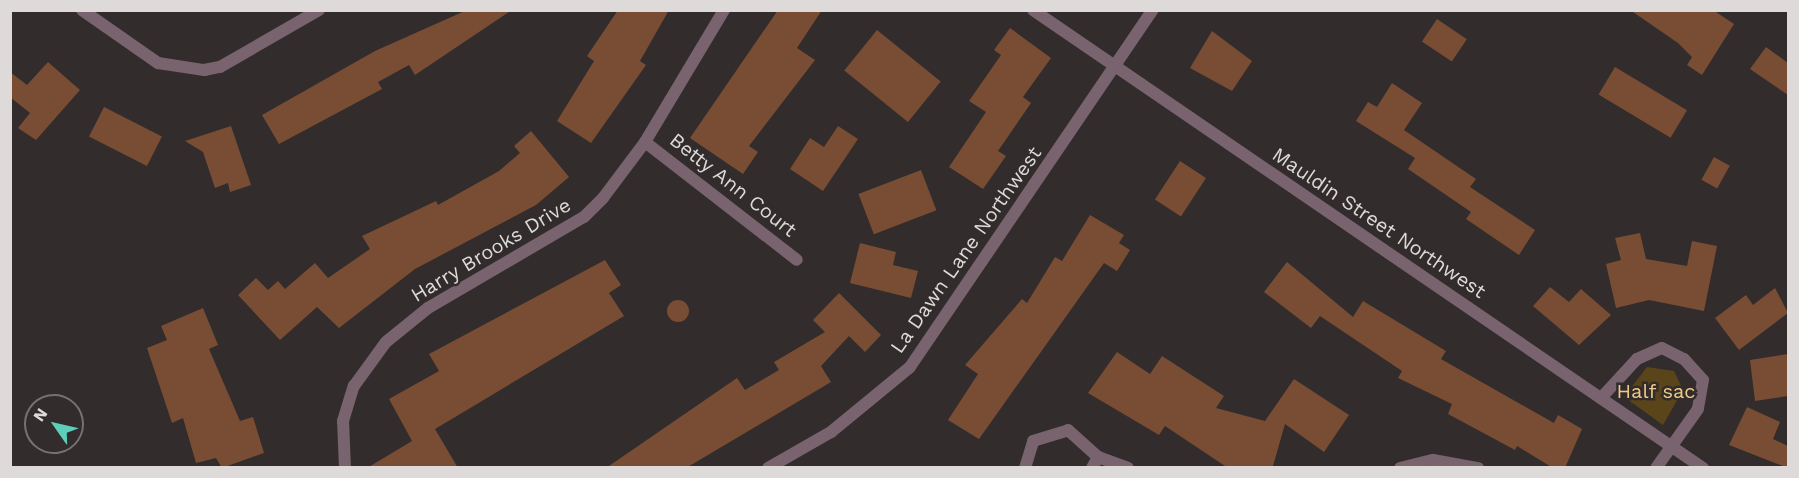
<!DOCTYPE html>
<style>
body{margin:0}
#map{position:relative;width:1799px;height:478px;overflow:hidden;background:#322c2c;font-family:"Work Sans",sans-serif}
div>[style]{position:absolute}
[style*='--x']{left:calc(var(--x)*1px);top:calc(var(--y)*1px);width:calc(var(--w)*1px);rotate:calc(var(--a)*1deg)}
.green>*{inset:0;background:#5a451b}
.building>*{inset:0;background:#784d34;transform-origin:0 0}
.round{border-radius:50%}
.minor>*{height:12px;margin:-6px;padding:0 6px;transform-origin:6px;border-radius:6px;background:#78636e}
span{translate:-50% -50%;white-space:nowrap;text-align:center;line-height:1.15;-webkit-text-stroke:5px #322c2c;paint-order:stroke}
.street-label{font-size:20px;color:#dedada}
.park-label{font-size:20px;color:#f0cb83}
.frame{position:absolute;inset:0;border:12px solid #dedada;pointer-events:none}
.north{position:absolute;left:24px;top:394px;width:60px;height:60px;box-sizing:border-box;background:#322c2c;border:2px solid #777272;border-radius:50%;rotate:304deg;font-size:16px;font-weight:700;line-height:24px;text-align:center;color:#dedada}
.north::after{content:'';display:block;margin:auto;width:21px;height:27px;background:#5dceb9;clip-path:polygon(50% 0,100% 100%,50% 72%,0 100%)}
</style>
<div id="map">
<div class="green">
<div style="clip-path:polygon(1647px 367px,1674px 371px,1683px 390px,1663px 425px,1624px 397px)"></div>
</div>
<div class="building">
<div style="clip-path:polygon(467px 10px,512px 10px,415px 75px,409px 65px,378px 82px,382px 89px,279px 144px,262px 115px,375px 51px)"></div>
<div style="clip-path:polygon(618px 10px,669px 10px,640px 61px,646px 65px,591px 143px,557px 121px,594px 61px,587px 56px)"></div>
<div style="clip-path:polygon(778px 10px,822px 10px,797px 48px,815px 60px,749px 146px,758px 152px,743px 174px,690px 138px)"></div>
<div style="clip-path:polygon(1630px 10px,1713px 10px,1734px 24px,1702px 75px,1687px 65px,1692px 57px,1678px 43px)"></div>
<div style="left:1437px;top:19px;width:36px;height:27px;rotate:34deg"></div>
<div style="clip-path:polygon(1010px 28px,1051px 58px,1023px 97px,1031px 103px,998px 151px,1006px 156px,983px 189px,949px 167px,986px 112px,969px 101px,1001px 55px,994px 50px)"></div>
<div style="left:877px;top:30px;width:82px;height:52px;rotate:39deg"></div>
<div style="clip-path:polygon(1212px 31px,1252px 61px,1232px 91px,1190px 68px)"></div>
<div style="clip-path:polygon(1766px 47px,1788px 63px,1788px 95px,1750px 69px)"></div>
<div style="clip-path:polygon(48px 62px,80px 90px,36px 140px,18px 128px,30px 113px,10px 97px,10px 72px,27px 85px)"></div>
<div style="left:1615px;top:67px;width:84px;height:32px;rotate:31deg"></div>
<div style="clip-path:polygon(1392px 83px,1422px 103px,1404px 130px,1476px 179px,1470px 187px,1535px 230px,1519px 255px,1466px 219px,1471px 212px,1408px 169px,1415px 158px,1356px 121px,1368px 102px,1377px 107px)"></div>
<div style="left:104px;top:107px;width:65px;height:33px;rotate:27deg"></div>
<div style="clip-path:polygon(231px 126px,251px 185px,230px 192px,228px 183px,215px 188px,203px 152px,185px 141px)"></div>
<div style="clip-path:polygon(838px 126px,858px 139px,823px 191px,790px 169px,810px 138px,824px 147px)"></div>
<div style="clip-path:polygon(531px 131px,569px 177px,536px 205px,415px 269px,339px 328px,317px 307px,280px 340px,238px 295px,256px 278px,268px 290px,278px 281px,285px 289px,315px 263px,328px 278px,370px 249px,362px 236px,436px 201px,438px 205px,499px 171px,520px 153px,514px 146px)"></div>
<div style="left:1714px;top:157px;width:18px;height:26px;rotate:29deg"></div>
<div style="left:1180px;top:161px;width:31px;height:46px;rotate:33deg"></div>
<div style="left:921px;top:170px;width:43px;height:67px;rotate:69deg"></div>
<div style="clip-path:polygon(1090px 215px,1124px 235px,1119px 243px,1130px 250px,1117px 271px,1104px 263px,979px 439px,948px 420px,978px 374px,965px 365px,1022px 299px,1027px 303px,1055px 257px,1062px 261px)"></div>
<div style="clip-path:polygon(1640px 233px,1646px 259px,1687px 266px,1692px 241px,1717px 246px,1704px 311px,1649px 300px,1616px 308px,1606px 264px,1621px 260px,1615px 238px)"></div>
<div style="clip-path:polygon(860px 243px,896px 252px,893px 265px,918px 271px,911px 298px,850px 283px)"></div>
<div style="clip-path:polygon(605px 260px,621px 285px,609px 293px,624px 316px,435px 429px,458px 468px,367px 468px,412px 441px,389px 399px,439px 371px,429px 354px)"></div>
<div style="clip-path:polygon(1287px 262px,1353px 317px,1363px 301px,1446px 351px,1441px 359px,1554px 423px,1558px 415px,1582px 429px,1565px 468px,1553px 468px,1517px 446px,1515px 450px,1448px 414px,1452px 404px,1398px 378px,1402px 371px,1320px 316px,1311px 328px,1264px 292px)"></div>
<div style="clip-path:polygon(1550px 287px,1569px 302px,1581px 289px,1611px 315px,1579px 345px,1533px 306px)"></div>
<div style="clip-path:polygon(1775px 288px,1788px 313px,1739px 350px,1715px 318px,1746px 295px,1753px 305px)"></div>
<div style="clip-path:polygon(839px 293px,881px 335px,865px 352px,849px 336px,821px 366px,831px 382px,686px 468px,606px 468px,737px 378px,745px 390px,779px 370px,774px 362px,825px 332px,813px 320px)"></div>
<div class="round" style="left:667px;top:300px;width:22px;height:22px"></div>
<div style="clip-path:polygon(203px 308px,218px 345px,209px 349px,240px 421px,253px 417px,264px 453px,222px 468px,216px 458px,196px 463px,183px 418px,172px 423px,147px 348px,167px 340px,161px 326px)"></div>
<div style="clip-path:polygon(1117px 352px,1150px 374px,1162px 356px,1224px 396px,1216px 408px,1265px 421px,1294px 379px,1349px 415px,1324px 452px,1285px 424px,1273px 466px,1228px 468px,1165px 426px,1159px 435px,1088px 393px)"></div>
<div style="clip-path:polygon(1788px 354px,1788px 396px,1755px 401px,1750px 360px)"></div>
<div style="clip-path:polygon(1747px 407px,1780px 422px,1773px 439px,1788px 446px,1788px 468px,1729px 445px)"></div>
</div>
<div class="minor">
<div style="--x:82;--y:10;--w:93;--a:34.9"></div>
<div style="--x:158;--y:63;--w:47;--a:8.7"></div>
<div style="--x:204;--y:70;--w:16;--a:-11"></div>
<div style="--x:220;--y:67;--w:114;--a:-29.9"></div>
<div style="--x:1033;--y:10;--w:812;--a:34.36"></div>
<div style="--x:645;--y:142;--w:192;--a:37.8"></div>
<div style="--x:1601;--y:398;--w:53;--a:-47.3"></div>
<div style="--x:1637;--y:359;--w:27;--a:-24"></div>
<div style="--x:1662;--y:348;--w:25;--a:27"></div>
<div style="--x:1684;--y:359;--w:28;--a:48"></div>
<div style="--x:1703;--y:380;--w:29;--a:100"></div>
<div style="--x:1698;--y:409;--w:72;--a:125.4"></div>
<div style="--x:345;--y:468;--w:47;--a:-92.4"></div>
<div style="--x:343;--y:421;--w:37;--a:-73"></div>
<div style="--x:354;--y:386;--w:54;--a:-54"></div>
<div style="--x:386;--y:342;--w:54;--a:-39"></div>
<div style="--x:428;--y:308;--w:181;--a:-30.3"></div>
<div style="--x:584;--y:217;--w:27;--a:-45"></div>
<div style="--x:603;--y:198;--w:70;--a:-53.1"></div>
<div style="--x:645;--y:142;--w:154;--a:-59.1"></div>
<div style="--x:768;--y:468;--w:73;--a:-29.7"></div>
<div style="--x:831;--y:432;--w:102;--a:-39.4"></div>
<div style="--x:910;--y:367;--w:432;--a:-55.8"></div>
<div style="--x:1025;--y:468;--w:28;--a:-73"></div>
<div style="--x:1033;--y:441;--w:37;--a:-17"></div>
<div style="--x:1068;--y:430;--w:40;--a:42"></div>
<div style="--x:1098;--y:457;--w:32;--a:20"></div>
<div style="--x:1092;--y:468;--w:13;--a:-61"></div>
<div style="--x:1400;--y:468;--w:34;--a:-14"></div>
<div style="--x:1433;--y:460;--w:46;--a:10.1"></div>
</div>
<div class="street-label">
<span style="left:733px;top:185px;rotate:38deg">Betty Ann Court</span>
<span style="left:1379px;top:223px;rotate:34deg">Mauldin Street Northwest</span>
<span style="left:491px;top:250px;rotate:-31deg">Harry Brooks Drive</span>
<span style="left:966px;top:250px;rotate:-55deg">La Dawn Lane Northwest</span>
</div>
<div class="park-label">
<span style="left:1656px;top:391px">Half sac</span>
</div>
<div class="frame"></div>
<div class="north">N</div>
</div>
